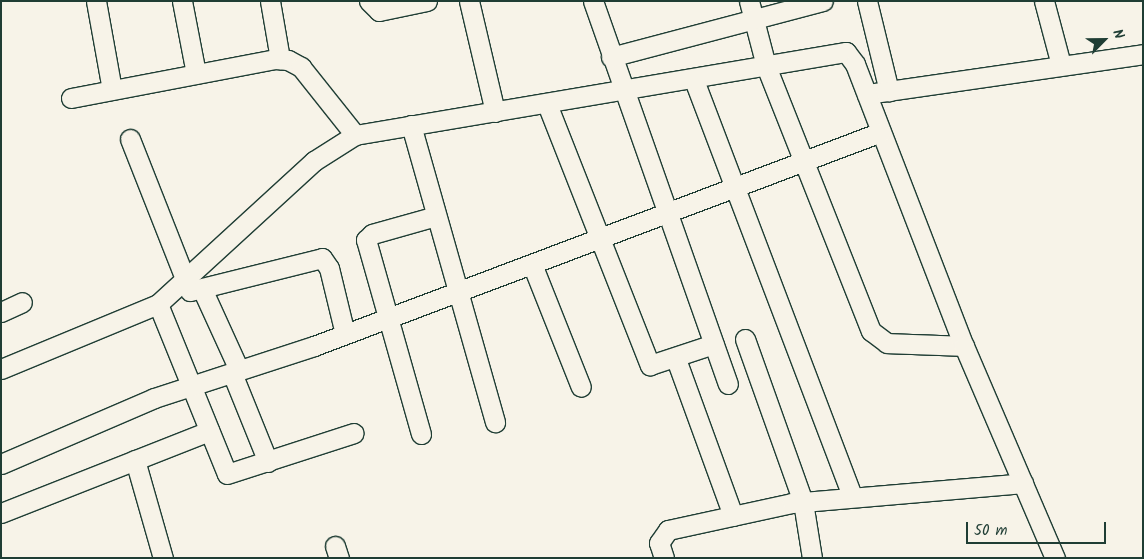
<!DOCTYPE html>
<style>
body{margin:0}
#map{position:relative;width:1144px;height:559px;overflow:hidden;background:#f7f3e8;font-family:Kalam,sans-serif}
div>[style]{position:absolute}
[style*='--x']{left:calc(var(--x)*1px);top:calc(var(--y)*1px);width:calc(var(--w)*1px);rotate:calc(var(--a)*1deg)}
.roads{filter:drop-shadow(1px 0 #1f3d34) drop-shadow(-1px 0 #1f3d34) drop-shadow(0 1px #1f3d34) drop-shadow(0 -1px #1f3d34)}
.street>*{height:19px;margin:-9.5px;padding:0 9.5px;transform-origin:9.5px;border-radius:9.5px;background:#f7f3e8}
span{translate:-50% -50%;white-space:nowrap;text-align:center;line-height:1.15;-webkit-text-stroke:4.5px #f7f3e8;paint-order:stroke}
.frame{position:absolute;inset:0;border:2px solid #1f3d34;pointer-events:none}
.north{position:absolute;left:1079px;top:15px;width:50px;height:50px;-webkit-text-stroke:4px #f7f3e8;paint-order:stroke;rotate:67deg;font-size:14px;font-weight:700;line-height:20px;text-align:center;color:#1f3d34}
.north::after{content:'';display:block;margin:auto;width:18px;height:22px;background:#1f3d34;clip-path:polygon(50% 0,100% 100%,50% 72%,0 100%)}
.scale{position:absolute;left:966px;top:522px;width:140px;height:22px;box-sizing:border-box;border:2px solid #1f3d34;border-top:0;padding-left:6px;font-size:15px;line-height:18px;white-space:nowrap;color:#1f3d34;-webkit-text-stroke:4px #f7f3e8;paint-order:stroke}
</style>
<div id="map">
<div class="roads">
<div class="street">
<div style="--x:96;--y:1;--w:90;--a:79.8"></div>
<div style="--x:182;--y:1;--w:74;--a:79.1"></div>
<div style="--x:270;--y:1;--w:59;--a:80.2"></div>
<div style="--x:369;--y:1;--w:14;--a:45"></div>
<div style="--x:379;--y:11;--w:49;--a:-11.8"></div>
<div style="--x:469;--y:1;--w:114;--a:76.8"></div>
<div style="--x:593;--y:1;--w:406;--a:70.6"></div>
<div style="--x:749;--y:1;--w:67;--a:75.3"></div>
<div style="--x:766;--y:66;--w:285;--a:68.4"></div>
<div style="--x:871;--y:331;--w:20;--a:37"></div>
<div style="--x:887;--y:343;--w:77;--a:2.2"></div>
<div style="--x:867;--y:1;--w:93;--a:76.3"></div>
<div style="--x:1044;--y:1;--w:66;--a:75.1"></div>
<div style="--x:611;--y:57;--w:219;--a:-14.8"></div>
<div style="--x:694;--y:80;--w:445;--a:69.2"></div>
<div style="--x:867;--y:94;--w:279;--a:-8.2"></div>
<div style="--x:71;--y:98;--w:208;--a:-10.8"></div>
<div style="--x:275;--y:59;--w:13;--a:4"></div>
<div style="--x:288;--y:60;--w:15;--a:28"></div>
<div style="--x:301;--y:67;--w:87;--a:51.5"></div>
<div style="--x:547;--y:104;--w:281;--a:68.5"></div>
<div style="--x:650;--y:365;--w:67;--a:-18.2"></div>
<div style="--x:411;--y:125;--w:309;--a:74.2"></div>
<div style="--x:130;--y:139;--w:163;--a:68.5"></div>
<div style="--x:190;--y:291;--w:136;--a:-14"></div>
<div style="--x:322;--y:258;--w:12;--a:55"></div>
<div style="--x:329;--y:268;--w:68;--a:76.4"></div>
<div style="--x:532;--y:264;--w:132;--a:68.3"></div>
<div style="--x:203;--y:291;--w:87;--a:65.5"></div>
<div style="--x:158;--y:304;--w:183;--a:67.9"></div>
<div style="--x:227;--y:474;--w:133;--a:-17.9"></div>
<div style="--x:1;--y:312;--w:23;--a:-25"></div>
<div style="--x:745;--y:339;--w:173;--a:70.4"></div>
<div style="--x:803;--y:502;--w:57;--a:80.9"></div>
<div style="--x:676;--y:359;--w:167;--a:70"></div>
<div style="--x:1;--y:369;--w:170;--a:-22.5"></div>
<div style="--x:158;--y:304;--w:212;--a:-42.5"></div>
<div style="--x:314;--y:161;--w:49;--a:-32.4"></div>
<div style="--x:355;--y:135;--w:498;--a:-9.6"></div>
<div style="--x:846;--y:52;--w:15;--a:53"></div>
<div style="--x:855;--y:64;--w:302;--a:68.9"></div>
<div style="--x:964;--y:346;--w:231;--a:66.8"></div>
<div style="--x:232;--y:373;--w:96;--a:68"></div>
<div style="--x:421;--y:434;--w:202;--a:-105.8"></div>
<div style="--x:366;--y:240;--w:8;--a:-45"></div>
<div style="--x:372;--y:234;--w:66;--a:-15.7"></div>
<div style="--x:135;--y:460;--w:102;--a:74.1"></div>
<div style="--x:1;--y:464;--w:167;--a:-23.3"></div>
<div style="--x:154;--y:398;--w:168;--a:-18"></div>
<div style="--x:314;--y:346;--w:606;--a:-20.68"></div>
<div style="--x:1;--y:513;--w:224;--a:-21.5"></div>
<div style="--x:335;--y:546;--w:13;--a:72"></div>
<div style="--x:664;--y:558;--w:16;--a:-108"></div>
<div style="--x:659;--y:543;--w:16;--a:-55"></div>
<div style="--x:668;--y:530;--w:127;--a:-12.3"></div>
<div style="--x:792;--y:503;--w:232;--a:-4.9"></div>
</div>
</div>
<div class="frame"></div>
<div class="north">N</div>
<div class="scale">50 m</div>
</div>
